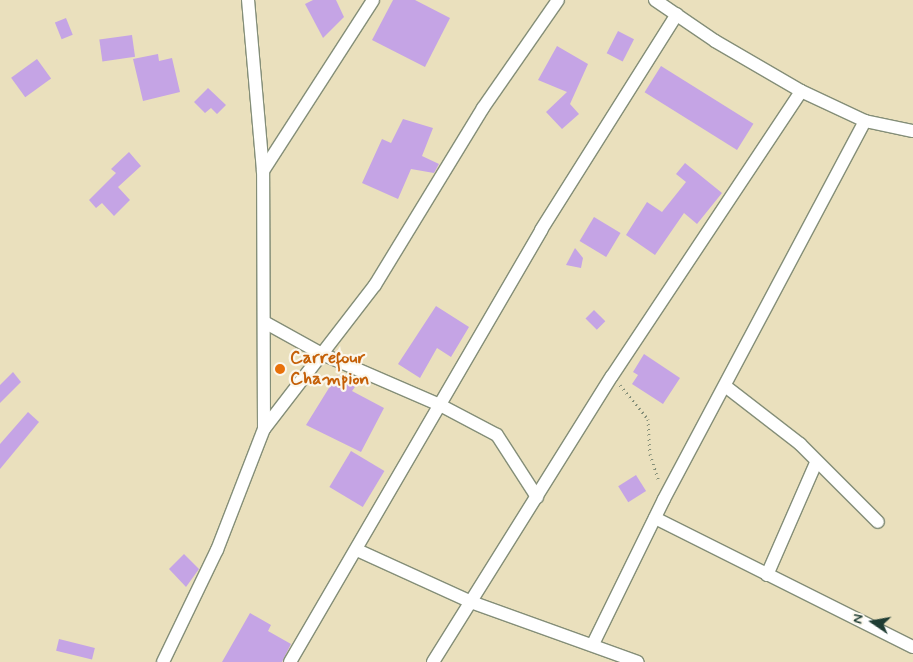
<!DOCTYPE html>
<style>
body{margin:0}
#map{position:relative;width:913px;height:662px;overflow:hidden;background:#eae0bd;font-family:Mynerve,sans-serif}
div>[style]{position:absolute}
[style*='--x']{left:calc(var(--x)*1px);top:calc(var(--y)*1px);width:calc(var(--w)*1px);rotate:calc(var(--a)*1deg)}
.building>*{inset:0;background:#c5a4e5;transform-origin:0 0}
.path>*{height:3px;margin-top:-1.5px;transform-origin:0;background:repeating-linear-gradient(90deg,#848e78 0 1px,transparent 0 5px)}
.roads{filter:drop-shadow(1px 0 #848e78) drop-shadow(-1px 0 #848e78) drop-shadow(0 1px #848e78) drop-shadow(0 -1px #848e78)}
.street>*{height:12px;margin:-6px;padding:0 6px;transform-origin:6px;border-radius:6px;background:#fff}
.dots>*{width:14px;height:14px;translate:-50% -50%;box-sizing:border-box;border:2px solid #fbf7ec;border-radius:50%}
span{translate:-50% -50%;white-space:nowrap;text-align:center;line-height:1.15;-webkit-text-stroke:4.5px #fbf7ec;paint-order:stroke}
.food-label{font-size:18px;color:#c56008;font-weight:700}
.left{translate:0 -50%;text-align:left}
.north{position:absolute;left:848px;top:597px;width:50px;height:50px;-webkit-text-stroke:4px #fbf7ec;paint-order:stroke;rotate:282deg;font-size:14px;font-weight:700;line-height:20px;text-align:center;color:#1f3d34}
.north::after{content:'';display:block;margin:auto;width:18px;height:22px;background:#1f3d34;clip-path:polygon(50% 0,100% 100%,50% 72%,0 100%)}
</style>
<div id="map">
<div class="building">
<div style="clip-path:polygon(313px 0,336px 0,344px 17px,323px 38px,305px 4px)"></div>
<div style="clip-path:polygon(393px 0,415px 0,450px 18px,425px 67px,372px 40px)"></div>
<div style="left:66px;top:18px;width:18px;height:12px;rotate:68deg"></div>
<div style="left:618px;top:31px;width:18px;height:25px;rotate:27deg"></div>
<div style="left:132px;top:35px;width:22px;height:33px;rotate:82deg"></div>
<div style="clip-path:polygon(557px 46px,588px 64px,570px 104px,579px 114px,562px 129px,546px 112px,567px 92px,538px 80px)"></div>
<div style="clip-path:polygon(158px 54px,159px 61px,172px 58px,180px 92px,143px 101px,133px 59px)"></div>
<div style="left:37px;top:59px;width:24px;height:32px;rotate:54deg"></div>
<div style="left:661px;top:66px;width:109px;height:31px;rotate:32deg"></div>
<div style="clip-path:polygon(208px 88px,226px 105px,217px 114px,211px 108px,205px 113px,194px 102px)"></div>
<div style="clip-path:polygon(403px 119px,433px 128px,422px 156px,439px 164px,434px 173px,411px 169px,398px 199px,362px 183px,382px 139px,391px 143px)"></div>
<div style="clip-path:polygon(129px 152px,141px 166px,118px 187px,130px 200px,114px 216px,102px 203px,96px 208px,89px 200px,116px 173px,111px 169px)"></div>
<div style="clip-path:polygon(685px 163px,722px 193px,697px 224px,684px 213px,655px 255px,626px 235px,647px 202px,662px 212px,686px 182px,676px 174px)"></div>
<div style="left:594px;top:217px;width:31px;height:28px;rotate:31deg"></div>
<div style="clip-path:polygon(575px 248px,583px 258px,581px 268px,566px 265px)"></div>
<div style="clip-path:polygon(436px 306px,469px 327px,451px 357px,437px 348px,420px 378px,398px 364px)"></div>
<div style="left:594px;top:310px;width:16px;height:12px;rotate:45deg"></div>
<div style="clip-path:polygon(644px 354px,680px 378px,663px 404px,632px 384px,638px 375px,633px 372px)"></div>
<div style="clip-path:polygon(13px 372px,21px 382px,0 403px,0 385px)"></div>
<div style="clip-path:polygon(337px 375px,355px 387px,352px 391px,384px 408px,361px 452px,306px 425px)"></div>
<div style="clip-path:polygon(28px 412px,39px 422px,0 469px,0 444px)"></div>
<div style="left:351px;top:451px;width:39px;height:42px;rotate:31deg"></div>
<div style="left:636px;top:475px;width:19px;height:21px;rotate:58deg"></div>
<div style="clip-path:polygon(184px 554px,199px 569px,186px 587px,169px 569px)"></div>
<div style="clip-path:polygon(250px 613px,271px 625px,268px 631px,291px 644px,282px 662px,222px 662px)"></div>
<div style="left:59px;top:639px;width:37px;height:12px;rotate:14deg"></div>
</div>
<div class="path">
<div style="--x:620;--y:385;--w:44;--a:50.5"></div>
<div style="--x:648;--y:419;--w:35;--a:87"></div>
<div style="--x:650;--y:454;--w:29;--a:72"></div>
</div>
<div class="roads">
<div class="street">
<div style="--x:655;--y:0;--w:73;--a:34.3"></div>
<div style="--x:715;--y:41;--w:99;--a:30.2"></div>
<div style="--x:801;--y:91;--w:71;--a:25.1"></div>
<div style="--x:865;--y:121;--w:49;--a:11.8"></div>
<div style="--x:263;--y:171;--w:203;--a:-57.2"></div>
<div style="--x:266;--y:323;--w:64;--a:29"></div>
<div style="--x:322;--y:354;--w:129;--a:23.4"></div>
<div style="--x:440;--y:405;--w:64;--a:27.8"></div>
<div style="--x:497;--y:435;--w:74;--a:57.2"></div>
<div style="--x:725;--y:386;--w:95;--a:37.7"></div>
<div style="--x:800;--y:444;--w:110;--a:45"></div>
<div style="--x:264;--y:429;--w:182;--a:-52.4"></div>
<div style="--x:375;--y:285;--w:207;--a:-58.6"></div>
<div style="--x:483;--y:108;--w:131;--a:-55.2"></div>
<div style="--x:655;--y:518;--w:288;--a:26.6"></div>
<div style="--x:357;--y:550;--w:125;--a:24.5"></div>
<div style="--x:471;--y:602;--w:177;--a:19.8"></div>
<div style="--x:767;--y:575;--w:122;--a:-66.4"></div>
<div style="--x:593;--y:644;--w:161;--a:-63.9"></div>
<div style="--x:664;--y:499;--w:428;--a:-62"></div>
<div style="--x:163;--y:662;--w:124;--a:-64.3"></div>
<div style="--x:217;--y:550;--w:130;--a:-68.8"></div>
<div style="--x:264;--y:429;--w:258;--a:-90.2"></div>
<div style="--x:263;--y:171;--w:172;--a:-95"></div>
<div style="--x:290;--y:662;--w:500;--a:-59.8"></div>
<div style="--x:541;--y:230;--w:255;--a:-57.8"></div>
<div style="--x:433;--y:662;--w:337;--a:-58"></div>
<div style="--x:612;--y:376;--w:342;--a:-56.4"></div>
</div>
</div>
<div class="dots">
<div style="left:280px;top:369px;background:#e8710a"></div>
</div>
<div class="food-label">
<span class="left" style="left:290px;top:369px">Carrefour<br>Champion</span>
</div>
<div class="north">N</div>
</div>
